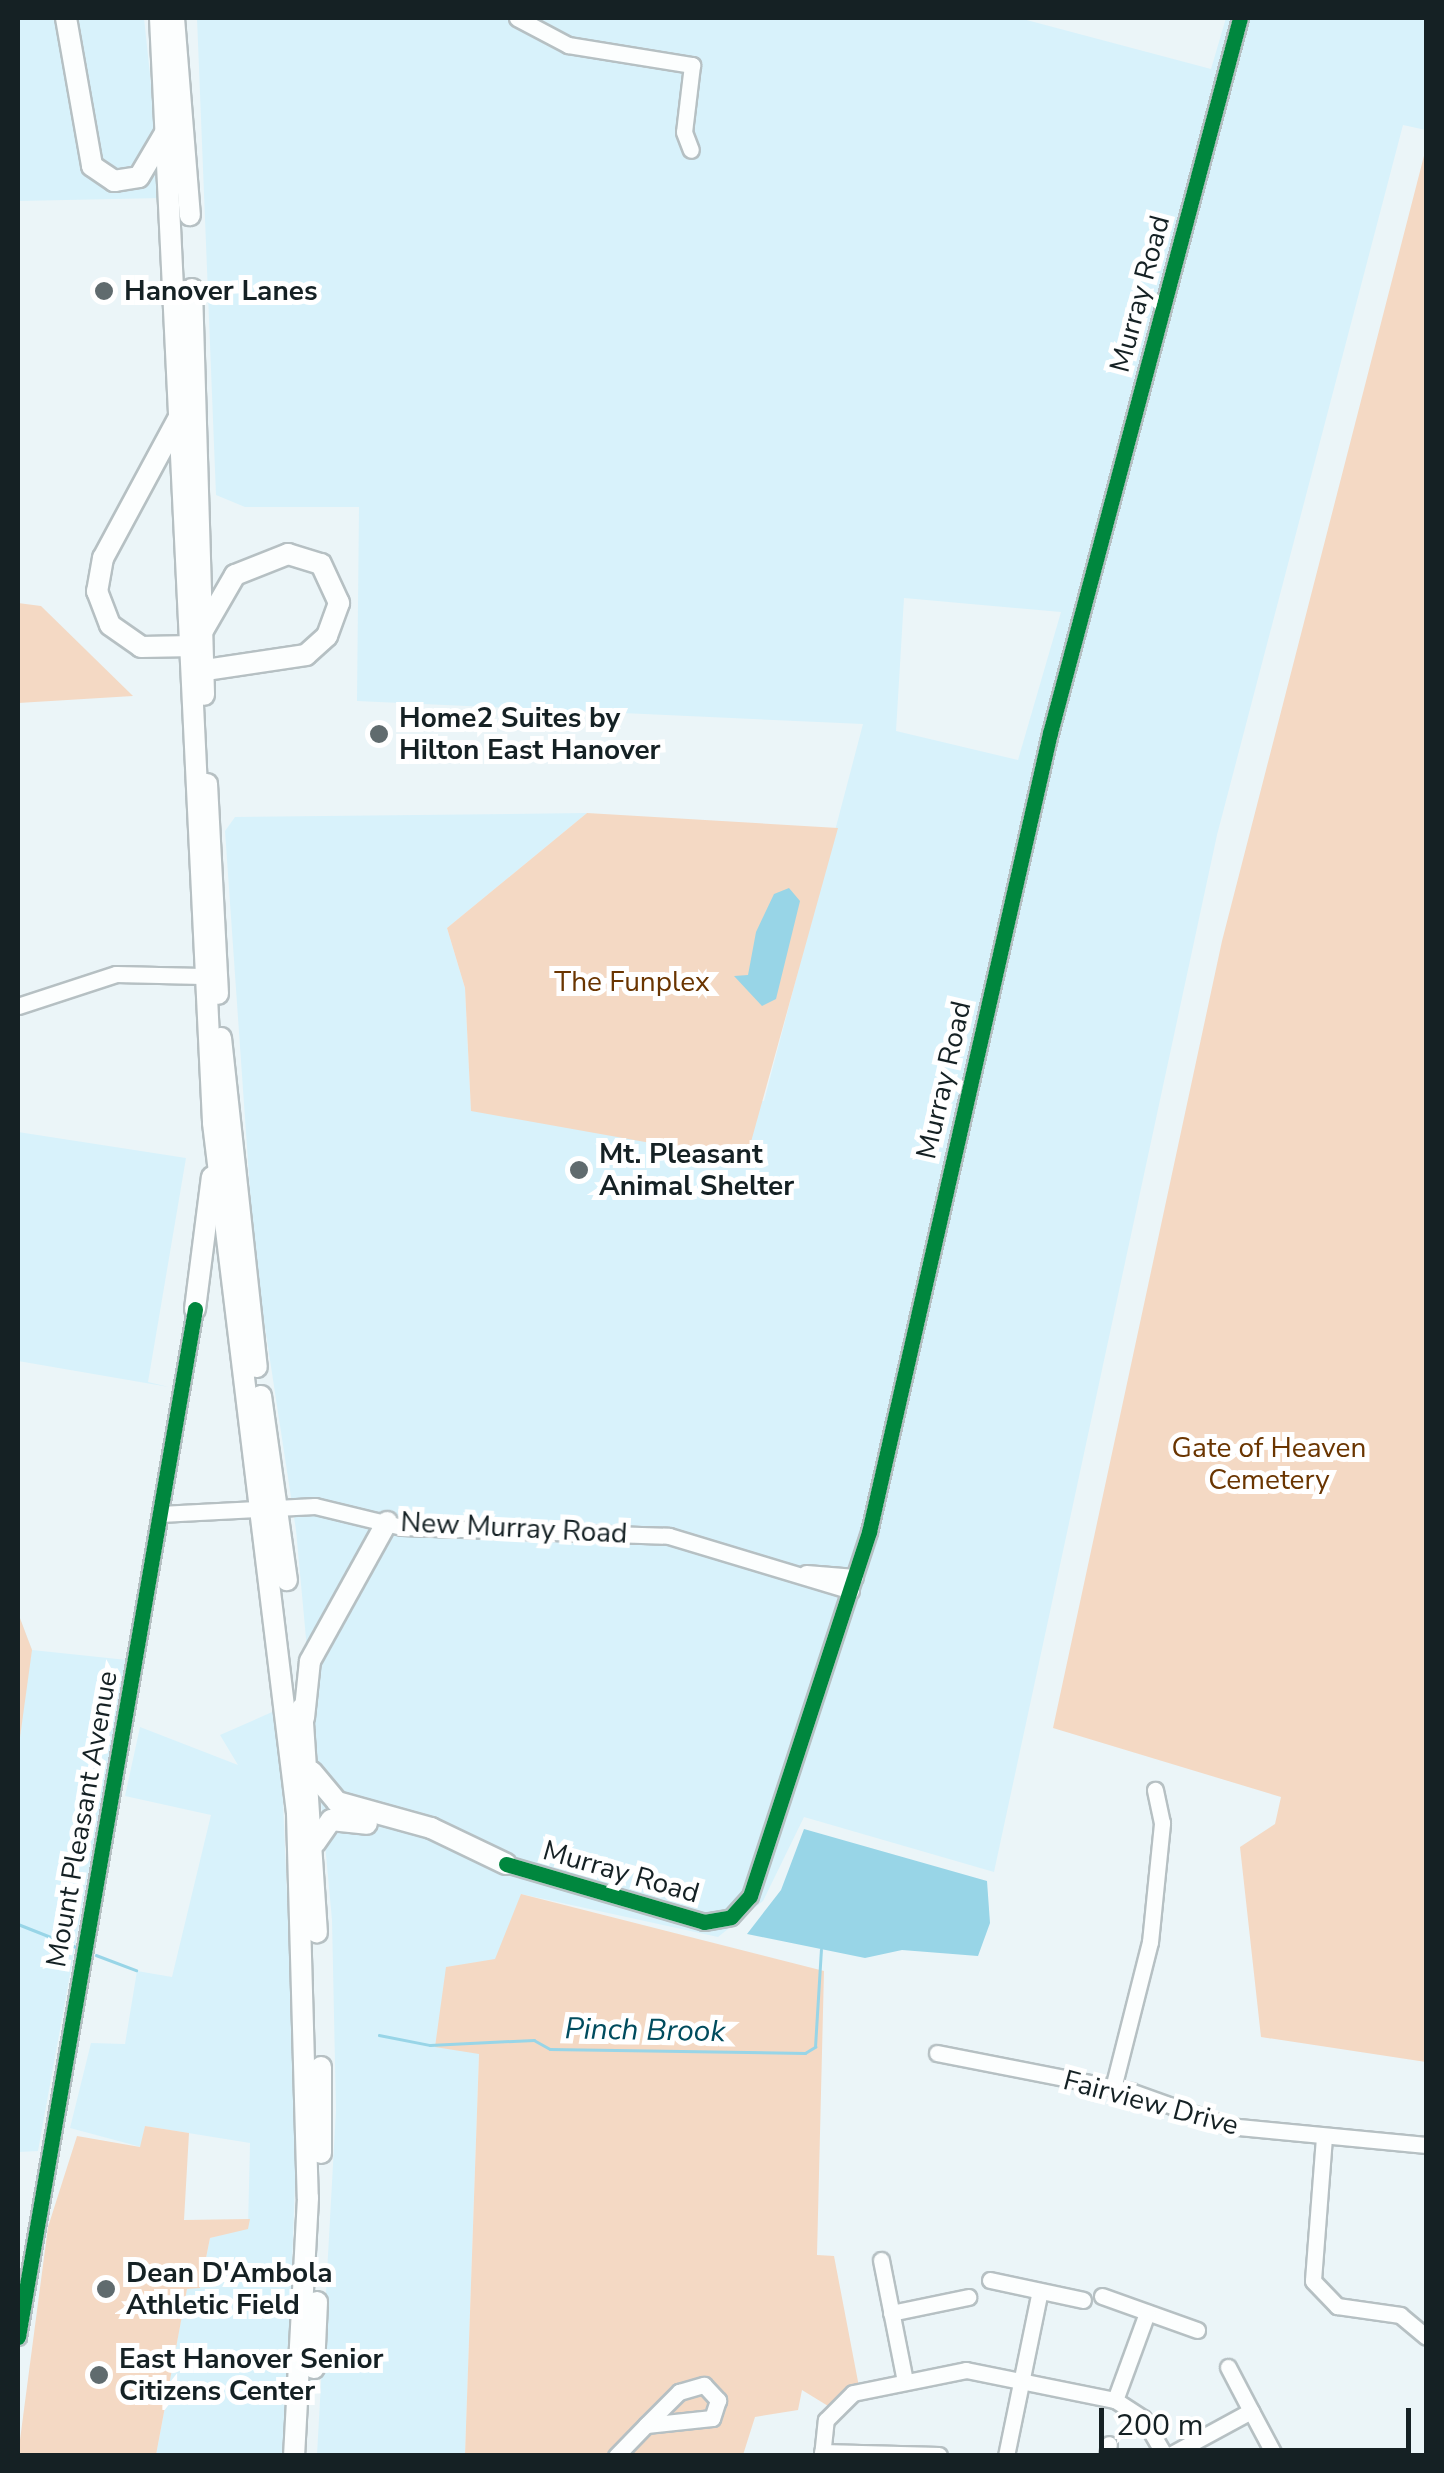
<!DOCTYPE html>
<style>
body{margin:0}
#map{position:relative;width:1444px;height:2473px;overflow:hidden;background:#ebf5f8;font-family:"Nunito Sans",sans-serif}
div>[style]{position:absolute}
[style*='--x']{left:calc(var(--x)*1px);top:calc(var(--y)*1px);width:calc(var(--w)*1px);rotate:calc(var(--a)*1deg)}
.built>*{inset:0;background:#d8f2fb}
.green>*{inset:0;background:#f4d9c4}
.water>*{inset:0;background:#98d5e7}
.stream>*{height:2.5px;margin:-1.25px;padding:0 1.25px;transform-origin:1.25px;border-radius:1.25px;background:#98d5e7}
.roads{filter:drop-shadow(2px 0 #b6c0c3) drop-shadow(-2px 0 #b6c0c3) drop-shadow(0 2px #b6c0c3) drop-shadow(0 -2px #b6c0c3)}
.minor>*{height:15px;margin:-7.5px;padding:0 7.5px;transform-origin:7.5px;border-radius:7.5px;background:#fcfefe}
.major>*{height:20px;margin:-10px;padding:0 10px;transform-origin:10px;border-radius:10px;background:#fcfefe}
.cycleway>*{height:15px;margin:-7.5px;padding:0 7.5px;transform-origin:7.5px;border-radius:7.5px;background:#00873e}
.dots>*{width:28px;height:28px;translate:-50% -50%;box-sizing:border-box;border:5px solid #fff;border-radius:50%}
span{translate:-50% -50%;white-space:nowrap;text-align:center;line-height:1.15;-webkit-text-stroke:10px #fff;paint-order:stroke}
.poi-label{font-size:28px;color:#152124;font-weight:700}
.left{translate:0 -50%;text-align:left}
.street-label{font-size:28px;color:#152124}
.park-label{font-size:28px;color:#6a3501}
.water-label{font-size:30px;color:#004c5e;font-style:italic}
.frame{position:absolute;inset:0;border:20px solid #152124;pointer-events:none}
.scale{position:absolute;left:1099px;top:2408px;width:312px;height:45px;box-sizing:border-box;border:5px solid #152124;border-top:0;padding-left:12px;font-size:30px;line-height:35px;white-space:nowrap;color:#152124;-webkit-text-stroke:8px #fff;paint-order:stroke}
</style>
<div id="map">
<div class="built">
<div style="clip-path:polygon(18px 18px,144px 18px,163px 198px,18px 201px)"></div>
<div style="clip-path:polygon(evenodd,197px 18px,1019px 18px,1211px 69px,1226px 18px,1426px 18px,1426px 130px,1403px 125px,1217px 835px,994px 1872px,804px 1817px,763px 1901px,718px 1937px,521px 1894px,479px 2053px,465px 2455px,317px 2455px,336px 2110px,332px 1920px,296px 1530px,255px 1262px,225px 831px,235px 817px,587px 813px,447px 928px,465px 988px,471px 1110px,764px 1101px,863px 724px,357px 701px,359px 507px,245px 507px,216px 495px,197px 18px,904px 598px,1061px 612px,1018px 760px,896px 731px,904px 598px)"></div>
<div style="clip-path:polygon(18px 1132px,186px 1158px,148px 1382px,169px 1387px,18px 1361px)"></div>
<div style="clip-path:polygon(18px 1613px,32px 1650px,127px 1660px,38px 2151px,18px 2152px)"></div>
<div style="clip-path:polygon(279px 1709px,297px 2128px,285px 2455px,156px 2455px,187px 2288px,200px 2288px,210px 2238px,248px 2228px,250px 2143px,145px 2126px,141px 2147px,70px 2128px,91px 2043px,125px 2044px,137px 1971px,172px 1977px,211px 1815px,125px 1796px,140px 1727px,238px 1765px,220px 1735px)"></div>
</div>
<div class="green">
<div style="clip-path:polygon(1426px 148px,1426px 2062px,1261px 2037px,1240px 1847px,1275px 1824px,1281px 1797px,1053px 1728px,1222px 941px)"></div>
<div style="clip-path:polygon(18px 603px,41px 606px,133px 696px,18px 703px)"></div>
<div style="clip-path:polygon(587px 813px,838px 828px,746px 1160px,471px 1111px,465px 988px,447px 928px)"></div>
<div style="clip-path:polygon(18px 1613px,32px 1650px,18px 1752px)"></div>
<div style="clip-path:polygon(521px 1894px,824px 1971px,817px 2255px,834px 2256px,860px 2392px,833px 2409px,802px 2390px,798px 2410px,755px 2417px,743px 2455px,465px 2455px,479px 2054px,435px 2047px,446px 1967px,495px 1959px)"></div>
<div style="clip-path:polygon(145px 2126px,189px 2133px,184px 2220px,250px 2219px,248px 2229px,210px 2238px,200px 2288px,187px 2289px,156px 2455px,18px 2455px,48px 2227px,77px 2136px,140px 2147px)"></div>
</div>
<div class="water">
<div style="clip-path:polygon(789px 888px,800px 901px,776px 999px,762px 1006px,734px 976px,748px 975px,756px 932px,774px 894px)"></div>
<div style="clip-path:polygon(804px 1829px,987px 1881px,990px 1923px,978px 1956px,902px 1950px,865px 1958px,747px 1934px,781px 1890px)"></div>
</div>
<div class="stream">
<div style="--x:18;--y:1924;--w:62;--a:21.6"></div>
<div style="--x:96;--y:1955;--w:43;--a:20.6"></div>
<div style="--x:379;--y:2035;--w:52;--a:11.1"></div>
<div style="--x:430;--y:2045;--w:104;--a:-2.8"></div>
<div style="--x:534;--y:2040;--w:18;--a:29"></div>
<div style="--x:550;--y:2049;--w:255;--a:0.9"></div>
<div style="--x:805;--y:2053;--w:12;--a:-31"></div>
<div style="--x:815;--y:2047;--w:97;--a:-86.5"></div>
</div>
<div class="roads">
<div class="minor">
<div style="--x:517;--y:18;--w:58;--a:27.9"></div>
<div style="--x:568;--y:45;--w:126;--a:9.2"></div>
<div style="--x:692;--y:65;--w:67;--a:96.8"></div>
<div style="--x:684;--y:132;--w:19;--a:69"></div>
<div style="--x:18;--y:1006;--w:103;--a:-18.1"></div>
<div style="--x:116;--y:974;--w:86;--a:1.3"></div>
<div style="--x:160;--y:1514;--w:155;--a:-3"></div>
<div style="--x:315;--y:1506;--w:89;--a:13.6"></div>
<div style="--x:402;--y:1527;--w:267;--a:1.9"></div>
<div style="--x:669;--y:1536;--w:190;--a:16.8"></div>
<div style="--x:806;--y:1573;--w:49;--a:4.7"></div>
<div style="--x:506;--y:1864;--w:206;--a:16.3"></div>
<div style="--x:704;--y:1922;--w:27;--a:-10"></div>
<div style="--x:731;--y:1917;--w:28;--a:-48"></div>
<div style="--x:750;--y:1896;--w:383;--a:-71.9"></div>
<div style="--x:869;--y:1532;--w:819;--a:-77.24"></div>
<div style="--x:1050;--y:733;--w:740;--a:-75.12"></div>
<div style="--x:937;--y:2053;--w:197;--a:11.1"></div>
<div style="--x:1130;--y:2091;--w:104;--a:19.7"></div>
<div style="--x:1228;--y:2126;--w:199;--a:5.5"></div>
<div style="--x:1113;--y:2088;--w:151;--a:-75.8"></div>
<div style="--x:1150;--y:1942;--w:120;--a:-84.2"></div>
<div style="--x:1162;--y:1823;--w:34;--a:-102"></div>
<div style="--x:1324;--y:2137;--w:144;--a:94.4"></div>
<div style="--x:1313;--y:2281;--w:35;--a:46"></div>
<div style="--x:1337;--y:2306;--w:64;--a:8.1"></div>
<div style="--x:1400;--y:2315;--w:34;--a:40"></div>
<div style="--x:881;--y:2260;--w:123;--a:78.8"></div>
<div style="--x:990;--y:2280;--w:95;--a:12.1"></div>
<div style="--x:1102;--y:2296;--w:101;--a:19.7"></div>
<div style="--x:891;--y:2313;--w:79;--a:-11.7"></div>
<div style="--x:18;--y:2337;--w:1043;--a:-80.23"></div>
<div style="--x:1228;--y:2367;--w:50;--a:62.4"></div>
<div style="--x:704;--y:2385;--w:21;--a:47"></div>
<div style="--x:718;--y:2400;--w:19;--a:108"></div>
<div style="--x:712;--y:2418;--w:66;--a:173.9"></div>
<div style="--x:646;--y:2425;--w:47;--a:-45"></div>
<div style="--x:679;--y:2392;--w:26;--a:-16"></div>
<div style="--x:1115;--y:2400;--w:93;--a:-69.8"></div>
<div style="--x:822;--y:2452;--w:117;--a:1.5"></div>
<div style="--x:616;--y:2456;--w:43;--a:-45.9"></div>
<div style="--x:822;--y:2456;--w:36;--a:-84"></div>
<div style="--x:826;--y:2420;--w:38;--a:-45"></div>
<div style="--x:853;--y:2393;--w:115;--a:-11.5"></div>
<div style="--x:966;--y:2370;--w:152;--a:11.4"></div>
<div style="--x:1115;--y:2400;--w:33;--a:33"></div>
<div style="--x:1143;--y:2418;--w:44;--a:59.9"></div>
<div style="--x:1006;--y:2456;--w:168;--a:-78.4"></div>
<div style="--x:1107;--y:2456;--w:12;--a:-81"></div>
<div style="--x:1168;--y:2456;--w:94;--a:-28.5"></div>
<div style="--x:1251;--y:2411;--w:51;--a:61.9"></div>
</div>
<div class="major">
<div style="--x:66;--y:18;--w:150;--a:80"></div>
<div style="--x:92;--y:166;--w:27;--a:34"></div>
<div style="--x:114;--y:181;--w:25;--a:-9"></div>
<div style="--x:139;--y:177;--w:57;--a:-59.4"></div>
<div style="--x:160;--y:18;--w:1106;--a:87.25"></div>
<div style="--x:213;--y:1123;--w:695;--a:83.06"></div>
<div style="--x:297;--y:1813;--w:385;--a:88.4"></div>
<div style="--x:308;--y:2198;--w:258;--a:93.1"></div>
<div style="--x:174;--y:18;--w:198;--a:85.4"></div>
<div style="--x:192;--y:289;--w:406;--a:88.3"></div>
<div style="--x:178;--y:419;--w:158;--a:118.3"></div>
<div style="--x:103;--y:558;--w:34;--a:100"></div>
<div style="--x:97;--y:591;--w:36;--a:69"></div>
<div style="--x:110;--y:625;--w:38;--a:35"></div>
<div style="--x:141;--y:647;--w:53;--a:-1.1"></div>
<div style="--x:194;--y:646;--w:82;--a:-60"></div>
<div style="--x:235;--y:575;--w:57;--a:-21.6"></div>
<div style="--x:288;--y:554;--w:34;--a:17"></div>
<div style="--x:321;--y:564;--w:43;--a:65.2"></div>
<div style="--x:339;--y:603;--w:35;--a:110"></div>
<div style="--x:327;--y:636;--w:28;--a:138"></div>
<div style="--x:306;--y:655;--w:115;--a:171.5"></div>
<div style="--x:207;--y:784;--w:210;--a:87"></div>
<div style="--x:221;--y:1038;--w:331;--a:83.8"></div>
<div style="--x:195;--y:1309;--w:133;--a:-82.7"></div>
<div style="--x:261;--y:1396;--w:186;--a:82"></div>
<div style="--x:302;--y:1708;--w:225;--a:86.2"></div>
<div style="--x:304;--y:1718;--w:57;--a:-84"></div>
<div style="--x:310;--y:1661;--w:159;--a:-61"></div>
<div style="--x:312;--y:1772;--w:39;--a:50"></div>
<div style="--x:337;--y:1802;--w:98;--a:15.5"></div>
<div style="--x:431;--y:1828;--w:83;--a:25.6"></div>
<div style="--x:315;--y:1843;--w:28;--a:-55"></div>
<div style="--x:331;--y:1820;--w:36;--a:6"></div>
<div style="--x:321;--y:2153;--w:86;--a:-90"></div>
<div style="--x:314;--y:2368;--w:66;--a:-87.4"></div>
</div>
</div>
<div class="cycleway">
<div style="--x:506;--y:1864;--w:206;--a:16.3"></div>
<div style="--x:704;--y:1922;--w:27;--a:-10"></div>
<div style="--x:731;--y:1917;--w:28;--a:-48"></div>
<div style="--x:750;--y:1896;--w:383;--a:-71.9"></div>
<div style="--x:869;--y:1532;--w:819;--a:-77.24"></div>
<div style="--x:1050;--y:733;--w:740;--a:-75.12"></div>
<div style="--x:18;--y:2337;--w:1043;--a:-80.23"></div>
</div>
<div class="dots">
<div style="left:104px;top:291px;background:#606b6e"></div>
<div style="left:379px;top:734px;background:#606b6e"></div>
<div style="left:579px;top:1170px;background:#606b6e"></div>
<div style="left:106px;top:2289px;background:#606b6e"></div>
<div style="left:99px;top:2375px;background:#606b6e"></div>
</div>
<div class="poi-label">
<span class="left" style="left:124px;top:291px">Hanover Lanes</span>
<span class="left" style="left:399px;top:734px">Home2 Suites by<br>Hilton East Hanover</span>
<span class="left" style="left:599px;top:1170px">Mt. Pleasant<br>Animal Shelter</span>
<span class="left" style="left:126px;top:2289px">Dean D'Ambola<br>Athletic Field</span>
<span class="left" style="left:119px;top:2375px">East Hanover Senior<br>Citizens Center</span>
</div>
<div class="street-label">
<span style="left:1140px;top:294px;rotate:-75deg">Murray Road</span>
<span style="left:944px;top:1080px;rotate:-77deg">Murray Road</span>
<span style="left:514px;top:1528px;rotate:3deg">New Murray Road</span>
<span style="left:82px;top:1819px;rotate:-80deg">Mount Pleasant Avenue</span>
<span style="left:621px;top:1872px;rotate:16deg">Murray Road</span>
<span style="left:1151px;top:2103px;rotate:15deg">Fairview Drive</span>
</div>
<div class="park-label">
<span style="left:632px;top:982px">The Funplex</span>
<span style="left:1269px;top:1464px">Gate of Heaven<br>Cemetery</span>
</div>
<div class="water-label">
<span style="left:645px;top:2031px;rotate:1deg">Pinch Brook</span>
</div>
<div class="frame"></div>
<div class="scale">200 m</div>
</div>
